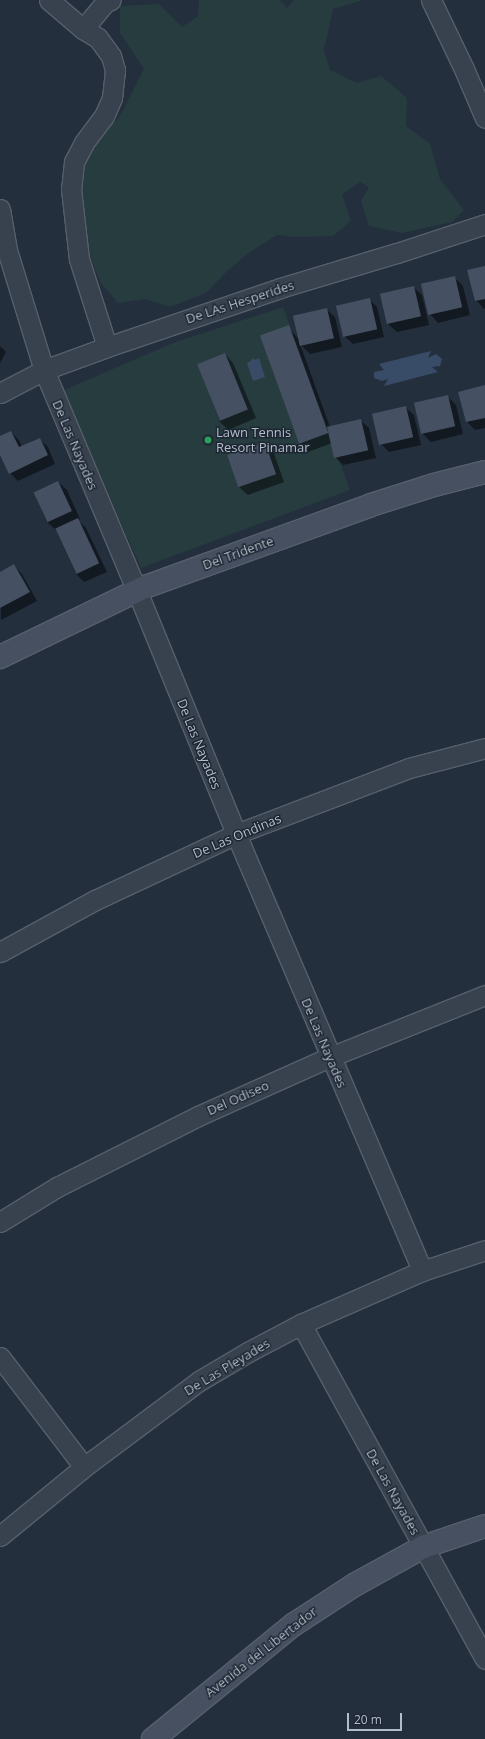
<!DOCTYPE html>
<style>
body{margin:0}
#map{position:relative;width:485px;height:1739px;overflow:hidden;background:#242f3e;font-family:"Open Sans",sans-serif}
div>[style]{position:absolute}
[style*='--x']{left:calc(var(--x)*1px);top:calc(var(--y)*1px);width:calc(var(--w)*1px);rotate:calc(var(--a)*1deg)}
.green>*{inset:0;background:#263c3f}
.water>*{inset:0;background:#394c67}
.shadow>*{inset:0;background:#0007}
.building>*{inset:0;background:#455162;transform-origin:0 0}
.roads{filter:drop-shadow(1px 0 #565f6c) drop-shadow(-1px 0 #565f6c) drop-shadow(0 1px #565f6c) drop-shadow(0 -1px #565f6c)}
.street>*{height:19px;margin:-9.5px;padding:0 9.5px;transform-origin:9.5px;border-radius:9.5px;background:#38414e}
.secondary>*{height:22px;margin:-11px;padding:0 11px;transform-origin:11px;border-radius:11px;background:#465061}
.dots>*{width:11px;height:11px;translate:-50% -50%;box-sizing:border-box;border:2px solid #1d2633;border-radius:50%}
span{translate:-50% -50%;white-space:nowrap;text-align:center;line-height:1.15;-webkit-text-stroke:3px #1d2633;paint-order:stroke}
.street-label{font-size:13px;color:#b4bcc9}
.poi-label{font-size:13px;color:#b4bcc9}
.left{translate:0 -50%;text-align:left}
.scale{position:absolute;left:347px;top:1713px;width:55px;height:18px;box-sizing:border-box;border:2px solid #b4bcc9;border-top:0;padding-left:5px;font-size:12px;line-height:14px;white-space:nowrap;color:#b4bcc9;-webkit-text-stroke:3px #1d2633;paint-order:stroke}
</style>
<div id="map">
<div class="green">
<div style="clip-path:polygon(199px 0,280px 0,287px 8px,294px 0,363px 0,333px 9px,324px 50px,330px 70px,357px 83px,381px 76px,407px 98px,406px 126px,430px 144px,440px 179px,464px 210px,452px 222px,402px 233px,369px 226px,361px 201px,369px 187px,360px 182px,342px 194px,351px 221px,333px 236px,296px 237px,277px 235px,250px 252px,226px 272px,206px 293px,169px 307px,146px 299px,118px 303px,100px 282px,84px 239px,80px 194px,86px 156px,121px 114px,144px 69px,120px 33px,120px 6px,159px 4px,182px 27px,198px 16px)"></div>
<div style="clip-path:polygon(283px 307px,350px 490px,141px 568px,62px 391px,173px 343px)"></div>
</div>
<div class="water">
<div style="clip-path:polygon(431px 351px,428px 358px,436px 354px,442px 359px,440px 366px,432px 367px,438px 372px,384px 386px,388px 379px,382px 381px,374px 378px,374px 372px,384px 370px,379px 364px)"></div>
<div style="clip-path:polygon(252px 358px,255px 360px,259px 358px,265px 377px,253px 381px,247px 363px,251px 361px)"></div>
</div>
<div class="shadow">
<div style="clip-path:polygon(485px 267px,485px 308px,484px 309px,476px 300px)"></div>
<div style="clip-path:polygon(454px 277px,463px 286px,470px 315px,438px 323px,430px 314px)"></div>
<div style="clip-path:polygon(413px 287px,422px 295px,429px 325px,397px 332px,388px 324px,382px 294px)"></div>
<div style="clip-path:polygon(369px 299px,377px 307px,384px 337px,353px 344px,344px 336px)"></div>
<div style="clip-path:polygon(326px 309px,335px 317px,342px 347px,310px 354px,300px 344px,330px 427px,360px 420px,369px 428px,376px 458px,343px 465px,335px 457px,332px 443px,308px 452px,300px 444px,288px 327px,301px 342px)"></div>
<div style="clip-path:polygon(0 346px,6px 352px,0 363px)"></div>
<div style="clip-path:polygon(225px 354px,233px 363px,256px 418px,228px 430px,220px 422px,199px 365px)"></div>
<div style="clip-path:polygon(485px 386px,485px 428px,475px 430px,467px 422px)"></div>
<div style="clip-path:polygon(447px 396px,456px 405px,463px 434px,431px 442px,422px 433px)"></div>
<div style="clip-path:polygon(405px 407px,414px 415px,421px 445px,389px 452px,381px 444px,374px 414px)"></div>
<div style="clip-path:polygon(11px 432px,19px 440px,22px 447px,39px 439px,48px 447px,55px 464px,18px 481px,10px 473px,0 452px,0 437px)"></div>
<div style="clip-path:polygon(265px 443px,273px 451px,284px 482px,248px 495px,239px 487px)"></div>
<div style="clip-path:polygon(58px 482px,67px 490px,80px 519px,78px 520px,86px 528px,107px 572px,84px 582px,76px 574px,56px 530px,47px 522px,34px 493px)"></div>
<div style="clip-path:polygon(14px 565px,22px 574px,37px 601px,1px 620px,0 573px)"></div>
</div>
<div class="building">
<div style="clip-path:polygon(485px 266px,485px 299px,475px 301px,467px 270px)"></div>
<div style="left:455px;top:276px;width:32px;height:35px;rotate:77deg"></div>
<div style="left:414px;top:286px;width:31px;height:35px;rotate:77deg"></div>
<div style="left:370px;top:298px;width:32px;height:35px;rotate:77deg"></div>
<div style="left:327px;top:308px;width:31px;height:35px;rotate:77deg"></div>
<div style="left:289px;top:325px;width:115px;height:31px;rotate:70deg"></div>
<div style="left:225px;top:353px;width:61px;height:30px;rotate:68deg"></div>
<div style="clip-path:polygon(485px 385px,485px 418px,466px 422px,458px 392px)"></div>
<div style="left:448px;top:395px;width:32px;height:35px;rotate:77deg"></div>
<div style="left:406px;top:406px;width:32px;height:35px;rotate:77deg"></div>
<div style="left:361px;top:419px;width:32px;height:35px;rotate:77deg"></div>
<div style="clip-path:polygon(11px 431px,19px 447px,40px 438px,48px 455px,9px 474px,0 455px,0 436px)"></div>
<div style="left:265px;top:442px;width:34px;height:40px;rotate:71deg"></div>
<div style="left:58px;top:481px;width:33px;height:27px;rotate:65deg"></div>
<div style="left:78px;top:518px;width:50px;height:25px;rotate:65deg"></div>
<div style="clip-path:polygon(14px 564px,30px 592px,0 608px,0 572px)"></div>
</div>
<div class="roads">
<div class="street">
<div style="--x:49;--y:0;--w:45;--a:40.5"></div>
<div style="--x:83;--y:29;--w:17;--a:31"></div>
<div style="--x:98;--y:38;--w:22;--a:54"></div>
<div style="--x:111;--y:56;--w:15;--a:74"></div>
<div style="--x:115;--y:70;--w:28;--a:96"></div>
<div style="--x:112;--y:98;--w:20;--a:114"></div>
<div style="--x:104;--y:116;--w:34;--a:127"></div>
<div style="--x:84;--y:143;--w:21;--a:118"></div>
<div style="--x:74;--y:162;--w:27;--a:96"></div>
<div style="--x:71;--y:189;--w:70;--a:83.5"></div>
<div style="--x:79;--y:259;--w:92;--a:72.3"></div>
<div style="--x:431;--y:0;--w:76;--a:64.4"></div>
<div style="--x:464;--y:69;--w:53;--a:66.8"></div>
<div style="--x:83;--y:29;--w:35;--a:-50"></div>
<div style="--x:106;--y:2;--w:5;--a:-22"></div>
<div style="--x:0;--y:209;--w:42;--a:80.3"></div>
<div style="--x:7;--y:250;--w:126;--a:72.9"></div>
<div style="--x:44;--y:370;--w:240;--a:67.2"></div>
<div style="--x:137;--y:591;--w:262;--a:67.8"></div>
<div style="--x:236;--y:834;--w:475;--a:66.9"></div>
<div style="--x:0;--y:393;--w:50;--a:-27.6"></div>
<div style="--x:44;--y:370;--w:67;--a:-20.1"></div>
<div style="--x:107;--y:347;--w:183;--a:-18.8"></div>
<div style="--x:280;--y:288;--w:122;--a:-16.7"></div>
<div style="--x:397;--y:253;--w:93;--a:-18.2"></div>
<div style="--x:0;--y:952;--w:108;--a:-28.7"></div>
<div style="--x:95;--y:900;--w:156;--a:-25.1"></div>
<div style="--x:236;--y:834;--w:185;--a:-20.9"></div>
<div style="--x:409;--y:768;--w:79;--a:-14.7"></div>
<div style="--x:0;--y:1222;--w:67;--a:-31.6"></div>
<div style="--x:57;--y:1187;--w:158;--a:-26.7"></div>
<div style="--x:198;--y:1116;--w:145;--a:-24.1"></div>
<div style="--x:330;--y:1057;--w:167;--a:-21.8"></div>
<div style="--x:301;--y:1324;--w:382;--a:61.2"></div>
<div style="--x:0;--y:1357;--w:138;--a:52.6"></div>
<div style="--x:0;--y:1536;--w:109;--a:-39.4"></div>
<div style="--x:84;--y:1467;--w:144;--a:-36.8"></div>
<div style="--x:199;--y:1381;--w:57;--a:-30.6"></div>
<div style="--x:248;--y:1352;--w:60;--a:-27.8"></div>
<div style="--x:301;--y:1324;--w:132;--a:-23.7"></div>
<div style="--x:422;--y:1271;--w:66;--a:-18.4"></div>
</div>
<div class="secondary">
<div style="--x:0;--y:657;--w:161;--a:-25.8"></div>
<div style="--x:145;--y:587;--w:240;--a:-19.9"></div>
<div style="--x:371;--y:505;--w:66;--a:-17.6"></div>
<div style="--x:434;--y:485;--w:53;--a:-14.3"></div>
<div style="--x:153;--y:1739;--w:181;--a:-39.2"></div>
<div style="--x:293;--y:1625;--w:75;--a:-33.1"></div>
<div style="--x:356;--y:1584;--w:77;--a:-28.9"></div>
<div style="--x:423;--y:1547;--w:65;--a:-18.7"></div>
</div>
</div>
<div class="dots">
<div style="left:208px;top:440px;background:#2e9e5b"></div>
</div>
<div class="street-label">
<span style="left:240px;top:302px;rotate:-18deg">De LAs Hesperides</span>
<span style="left:75px;top:445px;rotate:67deg">De Las Nayades</span>
<span style="left:238px;top:553px;rotate:-20deg">Del Tridente</span>
<span style="left:199px;top:744px;rotate:68deg">De Las Nayades</span>
<span style="left:237px;top:836px;rotate:-23deg">De Las Ondinas</span>
<span style="left:324px;top:1043px;rotate:67deg">De Las Nayades</span>
<span style="left:238px;top:1098px;rotate:-24deg">Del Odiseo</span>
<span style="left:227px;top:1367px;rotate:-31deg">De Las Pleyades</span>
<span style="left:393px;top:1492px;rotate:61deg">De Las Nayades</span>
<span style="left:261px;top:1652px;rotate:-38deg">Avenida del Libertador</span>
</div>
<div class="poi-label">
<span class="left" style="left:216px;top:440px">Lawn Tennis<br>Resort Pinamar</span>
</div>
<div class="scale">20 m</div>
</div>
